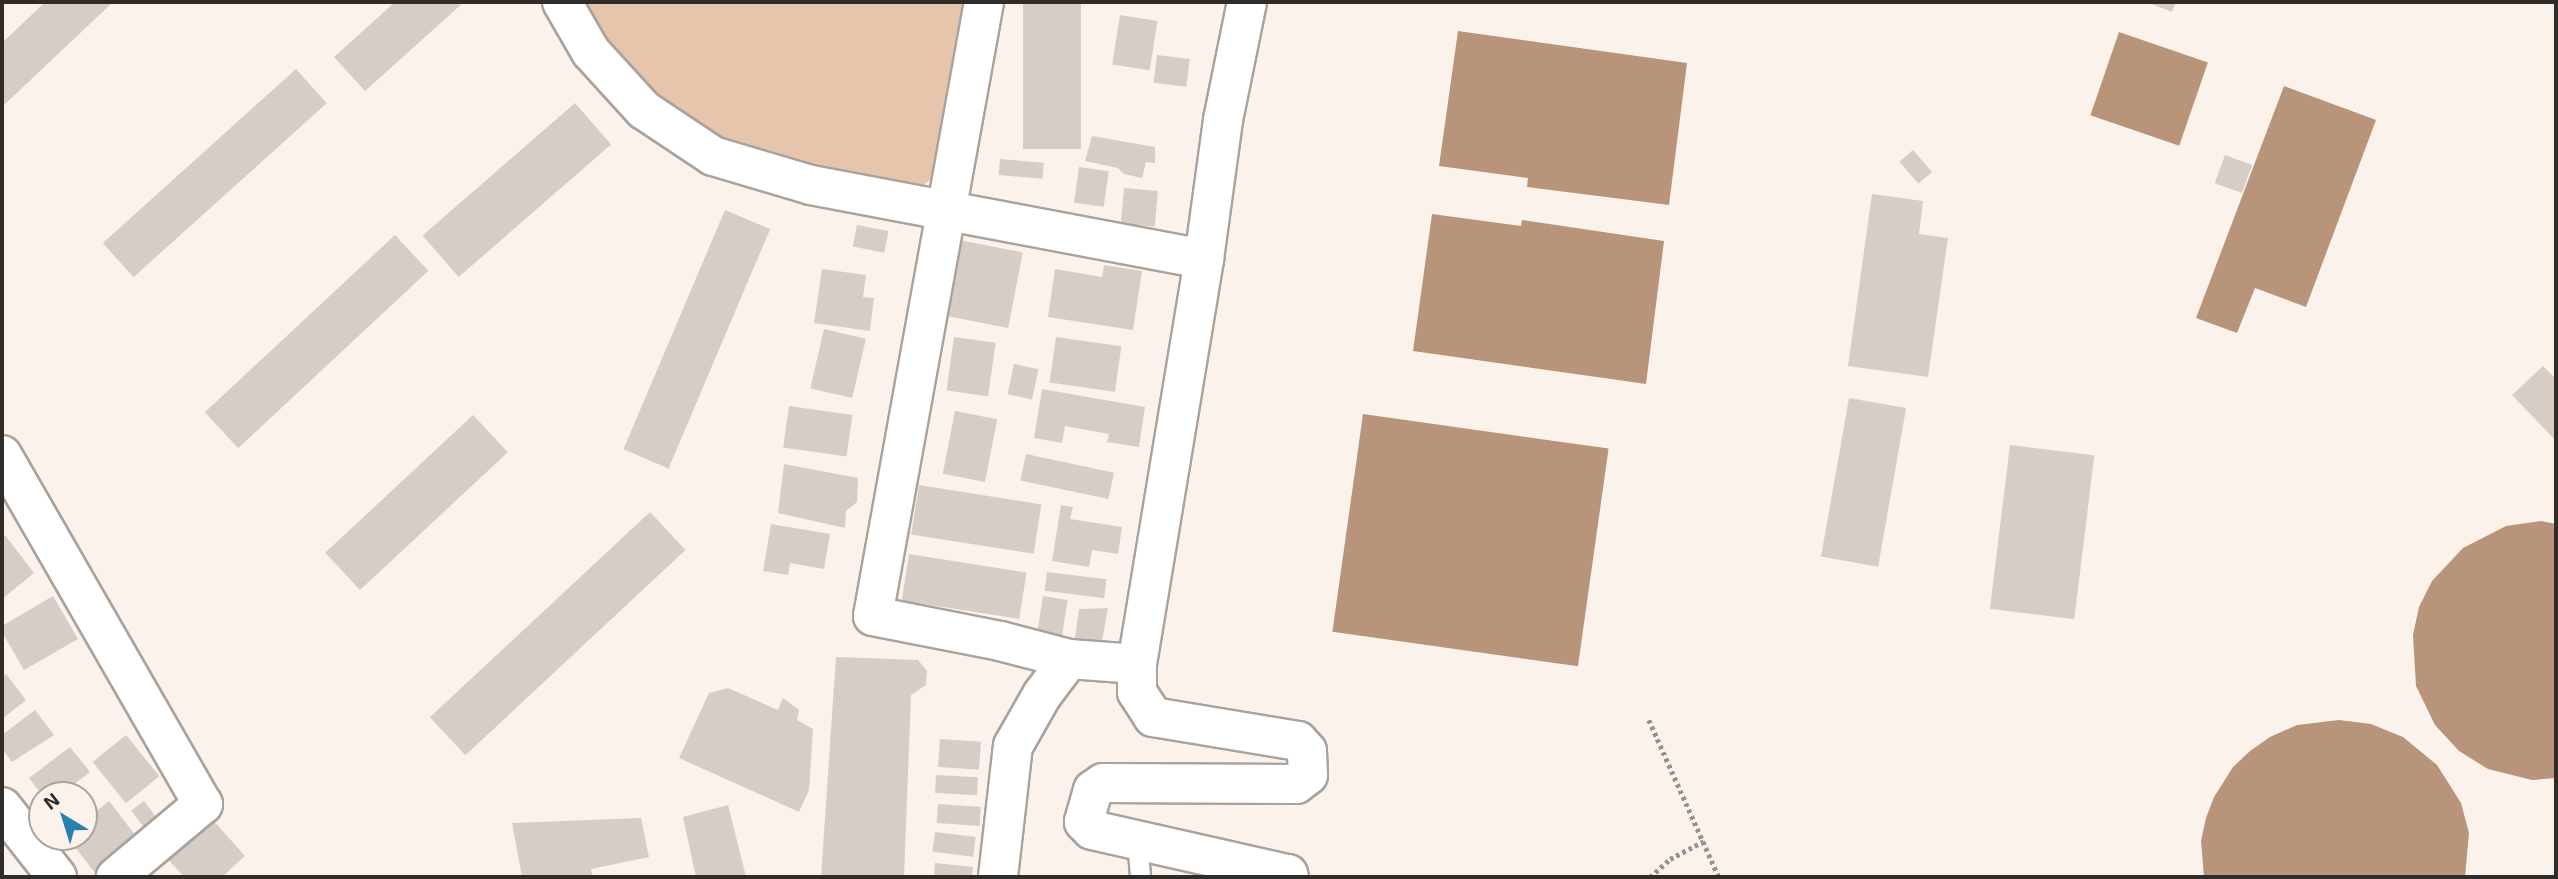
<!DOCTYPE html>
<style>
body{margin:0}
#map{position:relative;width:2558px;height:879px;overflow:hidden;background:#fbf2ec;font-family:"Exo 2",sans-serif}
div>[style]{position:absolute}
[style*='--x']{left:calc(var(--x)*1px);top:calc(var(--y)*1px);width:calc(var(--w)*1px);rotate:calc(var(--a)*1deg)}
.green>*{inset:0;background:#e7c5ad}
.water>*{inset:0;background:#b8947b;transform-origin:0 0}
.building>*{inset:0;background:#d6cdc7;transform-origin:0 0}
.path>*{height:4.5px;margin-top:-2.25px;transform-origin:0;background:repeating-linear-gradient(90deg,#97918c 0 3.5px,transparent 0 7px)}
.roads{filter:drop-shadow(2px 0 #aaa29c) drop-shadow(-2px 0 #aaa29c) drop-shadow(0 2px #aaa29c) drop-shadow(0 -2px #aaa29c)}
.lane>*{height:19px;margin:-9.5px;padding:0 9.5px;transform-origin:9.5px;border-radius:9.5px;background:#fff}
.street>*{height:38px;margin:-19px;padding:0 19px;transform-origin:19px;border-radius:19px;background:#fff}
.secondary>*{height:38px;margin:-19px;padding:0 19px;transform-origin:19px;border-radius:19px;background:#fff}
span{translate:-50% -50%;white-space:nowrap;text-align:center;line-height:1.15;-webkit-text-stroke:5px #fbf2ec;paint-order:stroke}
.frame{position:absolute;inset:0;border:4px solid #302c2a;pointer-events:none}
.north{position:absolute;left:28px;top:781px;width:70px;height:70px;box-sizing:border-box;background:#fbf2ec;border:2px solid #aaa39e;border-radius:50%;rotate:322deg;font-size:19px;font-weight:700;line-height:28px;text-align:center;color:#302c2a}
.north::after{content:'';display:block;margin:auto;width:24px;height:32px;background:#2880ae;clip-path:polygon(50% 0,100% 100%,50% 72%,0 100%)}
</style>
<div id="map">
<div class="green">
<div style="clip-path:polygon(583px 2px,968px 2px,937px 176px,921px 186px,801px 165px,736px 148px,671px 108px,618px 61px)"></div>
</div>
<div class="water">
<div style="clip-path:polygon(1458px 31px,1687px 63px,1669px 205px,1527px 187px,1528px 178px,1439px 166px)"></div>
<div style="left:2119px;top:32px;width:94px;height:88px;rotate:19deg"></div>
<div style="clip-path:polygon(2284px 86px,2376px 120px,2306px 307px,2255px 288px,2237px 333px,2196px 318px)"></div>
<div style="clip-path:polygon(1432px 214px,1521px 226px,1522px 220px,1664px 241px,1646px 384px,1413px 351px)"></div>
<div style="left:1363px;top:414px;width:248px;height:220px;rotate:8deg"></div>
<div style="clip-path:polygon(2541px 521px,2556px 524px,2556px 778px,2532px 780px,2488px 769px,2459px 751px,2435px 725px,2416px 686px,2413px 635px,2419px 607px,2432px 581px,2463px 548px,2506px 526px)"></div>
<div style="clip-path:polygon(2339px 720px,2371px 724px,2403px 737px,2437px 765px,2461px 803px,2469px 833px,2465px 877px,2204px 877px,2201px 841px,2206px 818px,2214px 797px,2233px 767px,2250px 751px,2270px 737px,2297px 725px)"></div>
</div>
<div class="building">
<div style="clip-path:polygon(45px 2px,113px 2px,2px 107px,2px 43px)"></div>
<div style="clip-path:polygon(395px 2px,464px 2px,365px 91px,334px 57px)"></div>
<div style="left:1023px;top:2px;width:58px;height:147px"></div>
<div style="clip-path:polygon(2146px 2px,2176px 2px,2172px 12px)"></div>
<div style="left:1120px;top:15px;width:38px;height:50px;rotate:9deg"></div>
<div style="left:1157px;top:55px;width:33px;height:28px;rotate:7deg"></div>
<div style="left:296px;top:69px;width:46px;height:260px;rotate:48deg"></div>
<div style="left:575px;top:103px;width:55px;height:202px;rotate:49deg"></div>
<div style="clip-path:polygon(1092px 136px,1155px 147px,1155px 163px,1146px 162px,1142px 178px,1124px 174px,1118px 168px,1085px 161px)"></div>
<div style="left:1913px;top:150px;width:29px;height:18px;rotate:49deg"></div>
<div style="left:2225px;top:155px;width:29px;height:30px;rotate:20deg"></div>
<div style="left:1000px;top:159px;width:44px;height:16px;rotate:5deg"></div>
<div style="left:1079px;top:167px;width:30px;height:36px;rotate:8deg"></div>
<div style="left:1124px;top:188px;width:34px;height:36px;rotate:5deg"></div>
<div style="clip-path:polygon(1872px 194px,1923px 201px,1919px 234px,1948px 238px,1928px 377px,1848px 366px)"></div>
<div style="left:725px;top:210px;width:49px;height:260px;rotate:23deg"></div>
<div style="left:857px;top:225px;width:32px;height:22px;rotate:11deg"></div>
<div style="left:395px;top:235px;width:49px;height:260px;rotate:47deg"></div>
<div style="left:959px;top:240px;width:65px;height:77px;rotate:11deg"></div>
<div style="clip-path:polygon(1104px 265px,1142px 271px,1133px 330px,1048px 317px,1055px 269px,1102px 277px)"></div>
<div style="clip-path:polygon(822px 269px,866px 275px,863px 297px,874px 298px,870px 331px,814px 323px)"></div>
<div style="left:824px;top:329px;width:43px;height:61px;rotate:13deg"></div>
<div style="left:954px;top:337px;width:42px;height:54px;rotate:8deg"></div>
<div style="left:1056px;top:337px;width:66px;height:46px;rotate:8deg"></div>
<div style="left:1014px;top:364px;width:25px;height:31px;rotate:12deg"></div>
<div style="clip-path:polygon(2543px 366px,2556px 379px,2556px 441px,2512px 395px)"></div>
<div style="clip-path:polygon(1042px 389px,1145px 407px,1139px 447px,1107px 442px,1109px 434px,1065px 426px,1062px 443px,1034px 438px)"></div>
<div style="left:1849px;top:398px;width:58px;height:161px;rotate:10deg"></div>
<div style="left:789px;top:406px;width:64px;height:42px;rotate:8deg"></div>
<div style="left:955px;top:411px;width:43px;height:64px;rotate:11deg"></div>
<div style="left:473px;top:415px;width:51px;height:202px;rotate:47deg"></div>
<div style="left:2010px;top:445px;width:85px;height:165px;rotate:7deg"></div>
<div style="left:1026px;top:454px;width:90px;height:27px;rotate:12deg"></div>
<div style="clip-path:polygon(784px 464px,858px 478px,857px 502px,846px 511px,845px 528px,778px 513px)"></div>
<div style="left:919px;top:485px;width:124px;height:50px;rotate:9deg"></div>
<div style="clip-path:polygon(1061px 505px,1073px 507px,1070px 519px,1122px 527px,1118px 554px,1092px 550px,1089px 567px,1052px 561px)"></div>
<div style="left:650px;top:512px;width:52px;height:301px;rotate:47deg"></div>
<div style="clip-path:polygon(771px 524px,830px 534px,824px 569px,790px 563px,788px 575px,763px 571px)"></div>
<div style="clip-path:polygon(5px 535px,34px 573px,2px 599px,2px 537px)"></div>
<div style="left:909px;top:554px;width:119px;height:47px;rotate:9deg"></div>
<div style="left:1047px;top:572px;width:60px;height:19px;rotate:7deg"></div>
<div style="clip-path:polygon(53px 596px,78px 639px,24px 670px,2px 632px,2px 626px)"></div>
<div style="left:1043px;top:596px;width:25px;height:36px;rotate:9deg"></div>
<div style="clip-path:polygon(1108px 608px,1102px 641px,1075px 638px,1079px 609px)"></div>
<div style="clip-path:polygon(836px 657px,918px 660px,927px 671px,926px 685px,911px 695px,904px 877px,821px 877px)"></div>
<div style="clip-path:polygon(6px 674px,26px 700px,2px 719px,2px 678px)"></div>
<div style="clip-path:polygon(728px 688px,778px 710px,783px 698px,799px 710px,797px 720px,813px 729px,809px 790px,799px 812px,679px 758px,709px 693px)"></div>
<div style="clip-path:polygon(35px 710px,54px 735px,12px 762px,2px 749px,2px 735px)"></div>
<div style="left:126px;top:735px;width:53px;height:43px;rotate:51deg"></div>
<div style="left:940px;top:739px;width:41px;height:28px;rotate:4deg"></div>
<div style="clip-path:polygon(70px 747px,90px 772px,60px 795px,42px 795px,29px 778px)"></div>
<div style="left:936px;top:775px;width:42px;height:18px;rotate:3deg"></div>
<div style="clip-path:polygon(109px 801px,139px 840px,96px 874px,67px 837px,84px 837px,84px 811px,94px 804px,98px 810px)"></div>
<div style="left:144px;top:801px;width:25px;height:16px;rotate:53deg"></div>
<div style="left:938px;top:804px;width:43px;height:19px;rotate:4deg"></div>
<div style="clip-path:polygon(728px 805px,746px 877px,696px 877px,683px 817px)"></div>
<div style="clip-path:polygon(641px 818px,649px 857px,591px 869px,593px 877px,522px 877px,512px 823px)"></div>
<div style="clip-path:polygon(212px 819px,245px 856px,222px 877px,184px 877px,167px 858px)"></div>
<div style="left:935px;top:832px;width:41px;height:20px;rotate:7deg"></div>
<div style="clip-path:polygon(935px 863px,973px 867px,972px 877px,934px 877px)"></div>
</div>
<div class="path">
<div style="--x:1649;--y:720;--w:172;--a:66"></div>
<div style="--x:1650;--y:877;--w:27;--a:-42"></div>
<div style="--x:1670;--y:859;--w:38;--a:-28"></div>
</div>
<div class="roads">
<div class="lane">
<div style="--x:1137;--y:841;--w:36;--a:85"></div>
</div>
<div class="street">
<div style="--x:562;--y:2;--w:58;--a:59.9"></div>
<div style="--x:591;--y:52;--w:79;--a:47.6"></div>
<div style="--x:644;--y:110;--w:83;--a:33.7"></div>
<div style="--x:713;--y:156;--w:102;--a:16.5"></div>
<div style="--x:811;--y:185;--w:400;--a:10.7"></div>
<div style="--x:984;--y:2;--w:624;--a:100.25"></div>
<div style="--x:873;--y:616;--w:129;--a:11.1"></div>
<div style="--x:1000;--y:641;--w:71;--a:14.6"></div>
<div style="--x:1069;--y:659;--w:68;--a:4.2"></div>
<div style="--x:1137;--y:664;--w:28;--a:90"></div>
<div style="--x:1137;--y:692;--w:30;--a:57"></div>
<div style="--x:1153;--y:717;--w:147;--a:9.4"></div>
<div style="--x:1298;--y:741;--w:13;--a:48"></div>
<div style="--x:1307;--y:751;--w:24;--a:88"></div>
<div style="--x:1308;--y:775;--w:15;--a:143"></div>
<div style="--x:1296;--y:784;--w:193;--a:-179.7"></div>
<div style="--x:1103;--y:783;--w:12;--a:145"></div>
<div style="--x:1093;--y:790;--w:33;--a:106"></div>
<div style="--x:1084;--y:822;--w:11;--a:45"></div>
<div style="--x:1092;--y:830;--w:201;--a:12.7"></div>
<div style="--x:1288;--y:874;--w:3;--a:72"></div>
<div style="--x:2;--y:455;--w:403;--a:60.1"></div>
<div style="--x:203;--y:804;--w:114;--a:140"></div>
<div style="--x:998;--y:877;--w:132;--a:-83.5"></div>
<div style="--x:1013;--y:746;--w:59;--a:-60.4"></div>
<div style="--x:1042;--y:695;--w:45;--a:-53.1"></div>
</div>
<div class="secondary">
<div style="--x:1137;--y:664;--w:411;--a:-80.6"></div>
<div style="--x:1204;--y:259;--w:140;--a:-82.2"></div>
<div style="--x:1223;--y:120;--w:120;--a:-78.5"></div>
<div style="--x:2;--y:807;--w:89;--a:51.8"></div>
</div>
</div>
<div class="frame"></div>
<div class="north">N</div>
</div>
